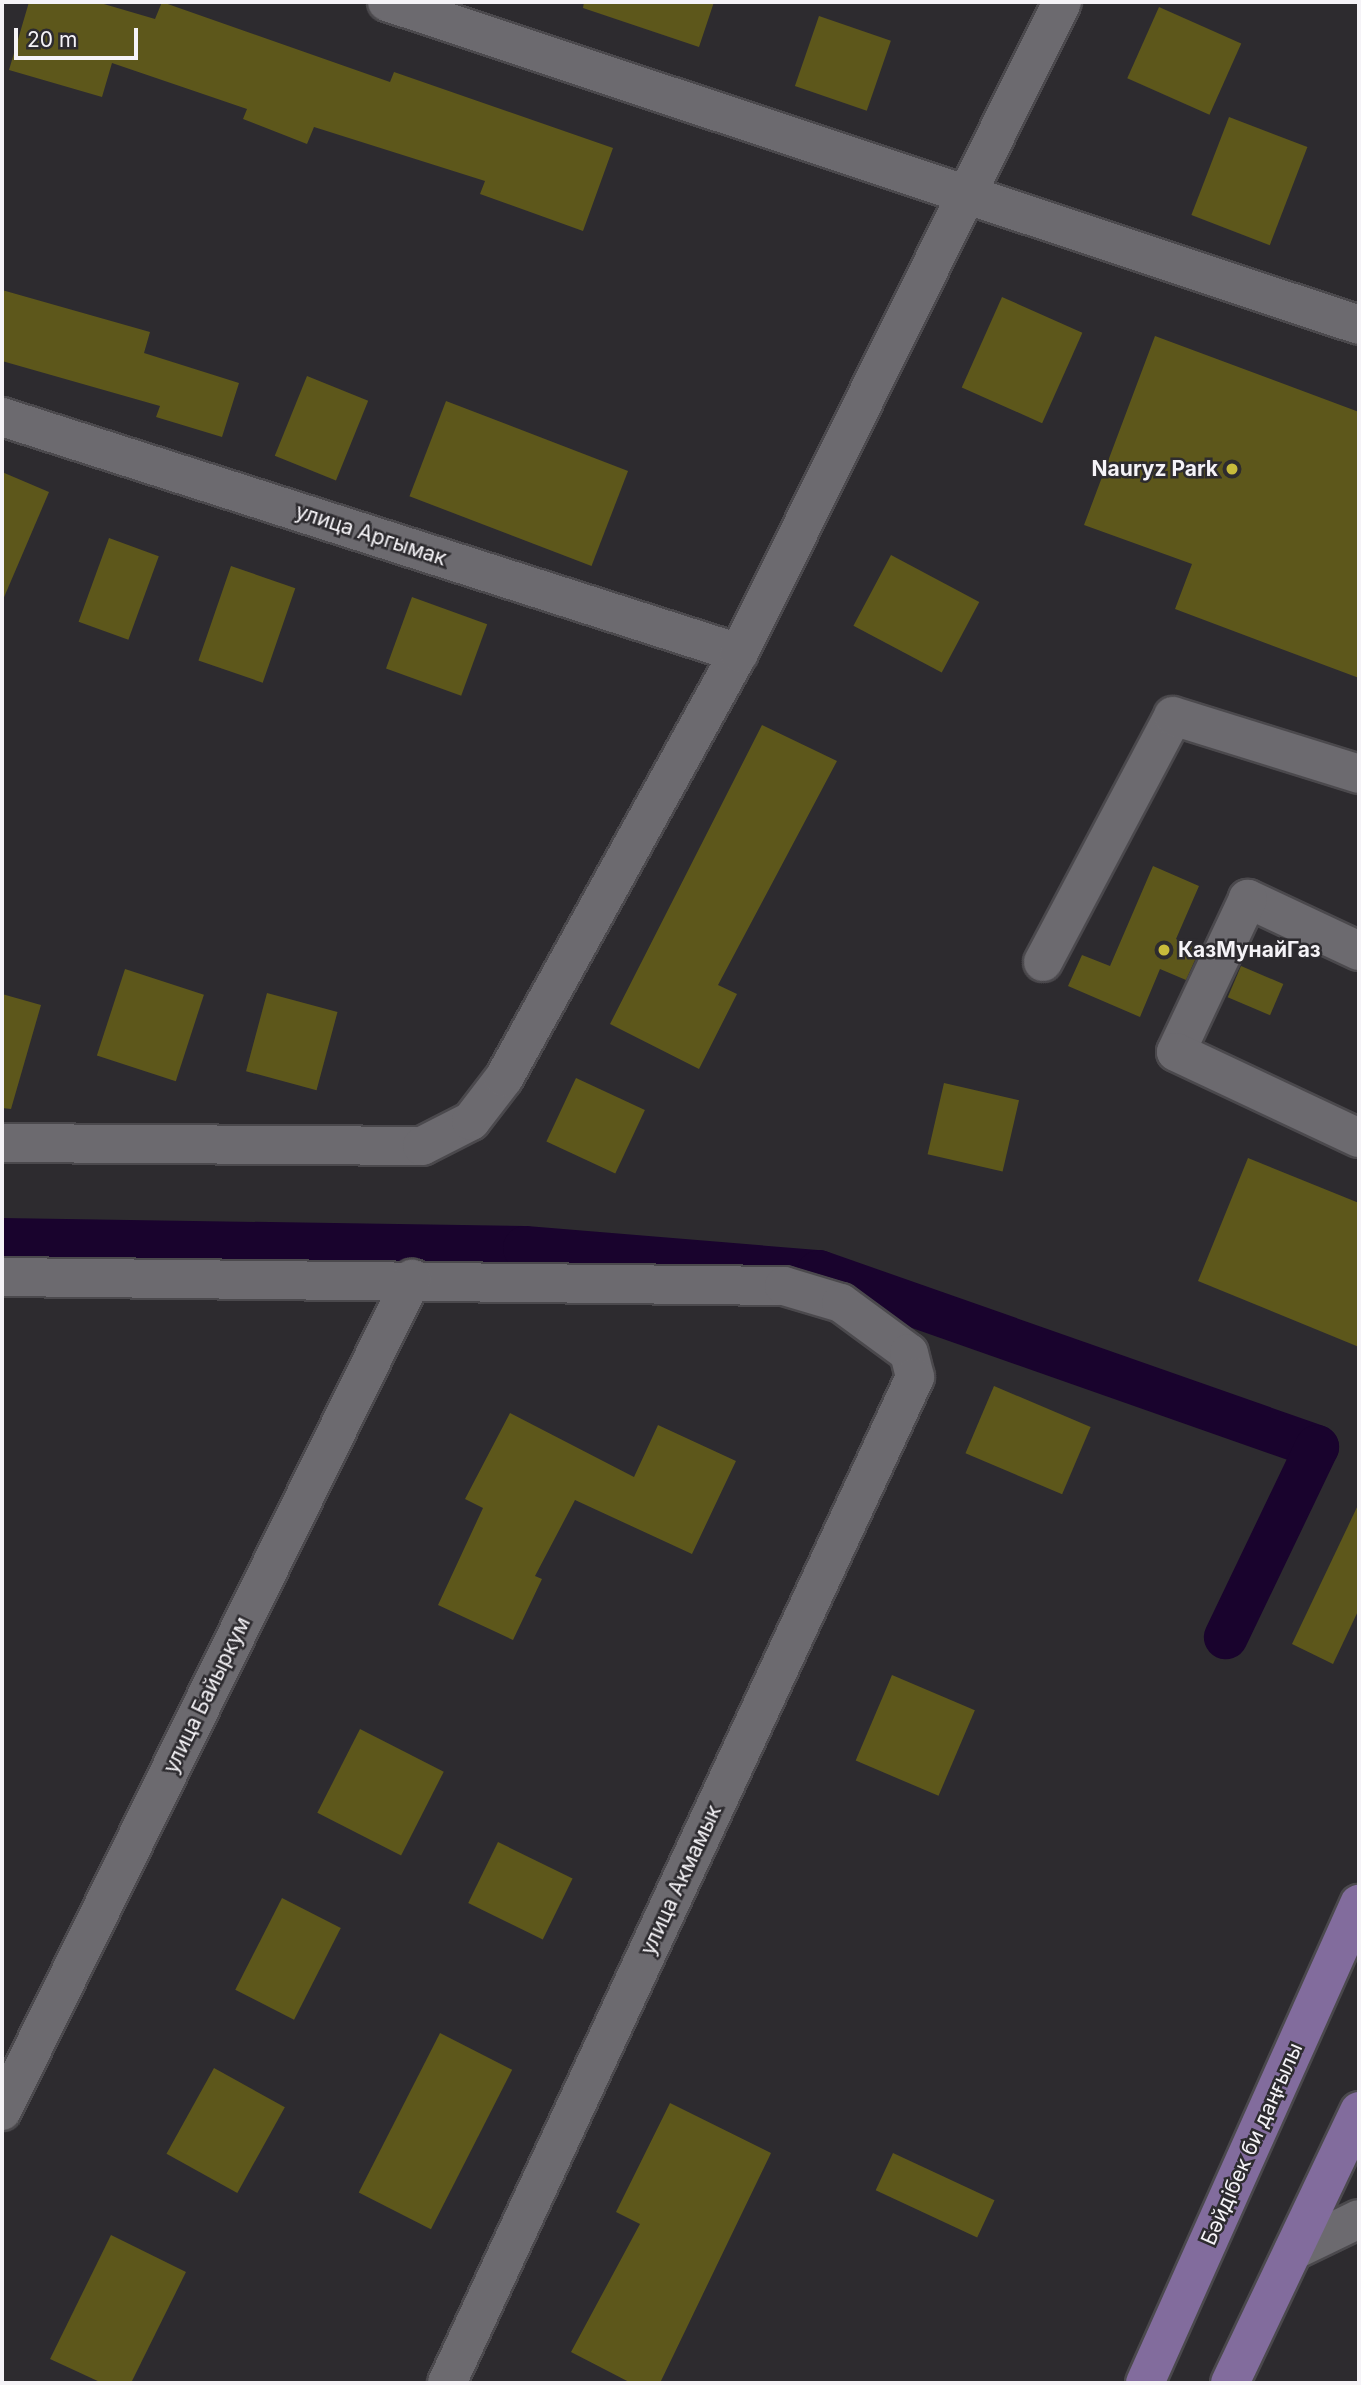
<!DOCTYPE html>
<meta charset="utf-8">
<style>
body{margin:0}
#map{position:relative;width:1361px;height:2385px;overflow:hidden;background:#2d2b2f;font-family:Inter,sans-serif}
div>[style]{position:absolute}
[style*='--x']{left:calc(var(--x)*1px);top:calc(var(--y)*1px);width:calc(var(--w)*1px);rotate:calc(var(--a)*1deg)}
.canal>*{height:44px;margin:-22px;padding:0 22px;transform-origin:22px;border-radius:22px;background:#19032d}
.building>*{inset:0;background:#5d571b;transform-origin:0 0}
.roads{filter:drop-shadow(2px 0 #4b494d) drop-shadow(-2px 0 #4b494d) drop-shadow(0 2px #4b494d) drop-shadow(0 -2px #4b494d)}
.minor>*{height:38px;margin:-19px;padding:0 19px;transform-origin:19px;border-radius:19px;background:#6c6a6f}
.major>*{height:38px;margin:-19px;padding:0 19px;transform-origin:19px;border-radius:19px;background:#826c9d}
.dots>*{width:19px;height:19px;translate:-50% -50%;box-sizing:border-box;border:4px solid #2d2b2f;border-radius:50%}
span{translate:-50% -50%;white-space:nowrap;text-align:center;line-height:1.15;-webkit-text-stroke:5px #2d2b2f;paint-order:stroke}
.poi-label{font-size:21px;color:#f5f3f7;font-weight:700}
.right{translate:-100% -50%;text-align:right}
.left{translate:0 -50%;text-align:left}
.street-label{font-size:21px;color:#f5f3f7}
.frame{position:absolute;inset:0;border:4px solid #f5f3f7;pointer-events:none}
.scale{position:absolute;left:14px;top:28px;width:124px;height:32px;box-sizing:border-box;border:4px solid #f5f3f7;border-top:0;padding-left:9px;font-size:21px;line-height:24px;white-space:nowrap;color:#f5f3f7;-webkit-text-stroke:5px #2d2b2f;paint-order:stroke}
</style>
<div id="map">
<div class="canal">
<div style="--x:2;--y:1240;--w:523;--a:0.88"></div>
<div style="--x:525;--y:1248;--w:295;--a:4.7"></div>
<div style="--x:819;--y:1272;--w:528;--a:19.36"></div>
<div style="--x:1317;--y:1447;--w:211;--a:115.6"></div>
</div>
<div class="building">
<div style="clip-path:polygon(29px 2px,97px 2px,155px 19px,162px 2px,390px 82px,394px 72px,613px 148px,583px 231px,480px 194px,485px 181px,314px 127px,307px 144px,243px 119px,247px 109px,112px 63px,102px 97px,9px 70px)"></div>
<div style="clip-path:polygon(584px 2px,714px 2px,699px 47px,583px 8px)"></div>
<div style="left:1159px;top:7px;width:90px;height:78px;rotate:24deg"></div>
<div style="left:819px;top:16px;width:76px;height:74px;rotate:19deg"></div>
<div style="left:1229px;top:117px;width:84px;height:105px;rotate:21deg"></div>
<div style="clip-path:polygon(2px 290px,150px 332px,144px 353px,239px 383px,222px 437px,156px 417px,160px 406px,2px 361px)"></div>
<div style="left:1002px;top:297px;width:88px;height:99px;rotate:24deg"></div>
<div style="clip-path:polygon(1155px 336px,1359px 412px,1359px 678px,1175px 609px,1192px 564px,1084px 525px)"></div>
<div style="left:307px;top:376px;width:66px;height:86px;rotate:22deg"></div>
<div style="left:446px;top:401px;width:195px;height:102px;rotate:21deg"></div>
<div style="clip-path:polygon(2px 472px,49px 492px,2px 602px)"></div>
<div style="left:109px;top:538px;width:53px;height:89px;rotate:20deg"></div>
<div style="left:891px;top:555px;width:100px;height:80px;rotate:28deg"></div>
<div style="left:231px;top:566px;width:68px;height:100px;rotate:19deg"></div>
<div style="left:412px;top:597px;width:80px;height:76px;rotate:20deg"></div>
<div style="clip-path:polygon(762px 725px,837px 761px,718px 985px,737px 994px,699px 1069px,610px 1024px)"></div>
<div style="clip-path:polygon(1153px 866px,1199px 886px,1176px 939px,1200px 949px,1186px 980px,1160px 969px,1140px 1017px,1068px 986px,1082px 955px,1110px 966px)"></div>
<div style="left:1241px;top:966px;width:46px;height:34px;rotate:23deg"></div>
<div style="left:125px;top:969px;width:83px;height:91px;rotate:18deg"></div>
<div style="left:267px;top:993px;width:73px;height:81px;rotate:15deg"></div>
<div style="clip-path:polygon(2px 994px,41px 1005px,11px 1109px,2px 1108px)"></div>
<div style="left:576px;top:1078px;width:76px;height:70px;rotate:25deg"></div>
<div style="left:944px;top:1083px;width:77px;height:73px;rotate:13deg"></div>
<div style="clip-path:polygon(1248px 1158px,1359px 1203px,1359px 1347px,1198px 1281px)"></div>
<div style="left:994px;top:1386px;width:105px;height:73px;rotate:23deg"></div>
<div style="clip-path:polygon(510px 1413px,634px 1477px,658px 1425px,736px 1461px,692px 1554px,575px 1500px,535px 1576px,542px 1579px,513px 1640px,438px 1605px,483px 1508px,465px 1499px)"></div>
<div style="clip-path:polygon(1359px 1503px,1359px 1609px,1333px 1664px,1292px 1644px)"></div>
<div style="left:892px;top:1675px;width:90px;height:93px;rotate:23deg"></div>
<div style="left:360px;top:1729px;width:94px;height:94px;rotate:27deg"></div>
<div style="left:498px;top:1842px;width:83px;height:68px;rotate:26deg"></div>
<div style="left:282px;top:1898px;width:66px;height:103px;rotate:27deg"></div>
<div style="left:440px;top:2033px;width:81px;height:179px;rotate:27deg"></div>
<div style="left:214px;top:2068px;width:81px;height:98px;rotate:29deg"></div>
<div style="clip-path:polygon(670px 2103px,771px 2153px,660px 2383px,631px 2383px,571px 2352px,640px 2224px,616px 2212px)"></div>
<div style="left:893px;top:2153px;width:112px;height:41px;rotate:25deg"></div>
<div style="clip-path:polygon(111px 2235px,186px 2272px,131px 2383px,102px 2383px,50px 2359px)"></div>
</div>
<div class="roads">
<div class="minor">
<div style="--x:387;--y:2;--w:1024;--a:18.38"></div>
<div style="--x:2;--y:417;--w:774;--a:17.76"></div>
<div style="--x:1359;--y:951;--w:123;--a:-154.9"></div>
<div style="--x:1248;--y:899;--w:169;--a:115.2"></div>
<div style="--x:1176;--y:1052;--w:202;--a:25.2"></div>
<div style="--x:1043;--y:962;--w:278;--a:-62.1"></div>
<div style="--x:1173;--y:716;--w:195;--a:17.3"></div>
<div style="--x:2;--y:1143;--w:420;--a:0.4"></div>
<div style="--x:422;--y:1146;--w:55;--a:-27"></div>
<div style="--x:471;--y:1121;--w:54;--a:-52.5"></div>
<div style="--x:504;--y:1078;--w:486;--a:-61.1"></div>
<div style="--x:739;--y:653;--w:727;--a:-63.61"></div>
<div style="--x:2;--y:1277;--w:782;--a:0.66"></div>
<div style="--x:784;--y:1286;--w:59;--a:16.6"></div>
<div style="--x:841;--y:1303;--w:84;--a:36.3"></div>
<div style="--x:909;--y:1353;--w:25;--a:76"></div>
<div style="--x:915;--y:1377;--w:1110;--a:114.95"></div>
<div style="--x:2;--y:2111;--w:928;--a:-63.77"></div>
<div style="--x:1293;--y:2251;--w:73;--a:-25.9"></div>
</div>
<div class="major">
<div style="--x:1145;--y:2383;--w:525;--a:-65.93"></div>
<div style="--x:1230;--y:2383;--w:301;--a:-64.6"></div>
</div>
</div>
<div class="dots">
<div style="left:1232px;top:469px;background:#c8bb3b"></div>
<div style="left:1164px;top:950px;background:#c8bb3b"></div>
</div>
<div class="poi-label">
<span class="right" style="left:1218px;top:469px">Nauryz Park</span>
<span class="left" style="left:1178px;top:950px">КазМунайГаз</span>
</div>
<div class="street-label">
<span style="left:371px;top:535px;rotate:18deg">улица Аргымак</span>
<span style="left:207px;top:1695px;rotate:-64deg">улица Байыркум</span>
<span style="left:681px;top:1880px;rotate:-65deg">улица Акмамык</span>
<span style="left:1252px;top:2144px;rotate:-66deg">Бәйдібек би даңғылы</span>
</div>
<div class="frame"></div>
<div class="scale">20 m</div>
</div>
